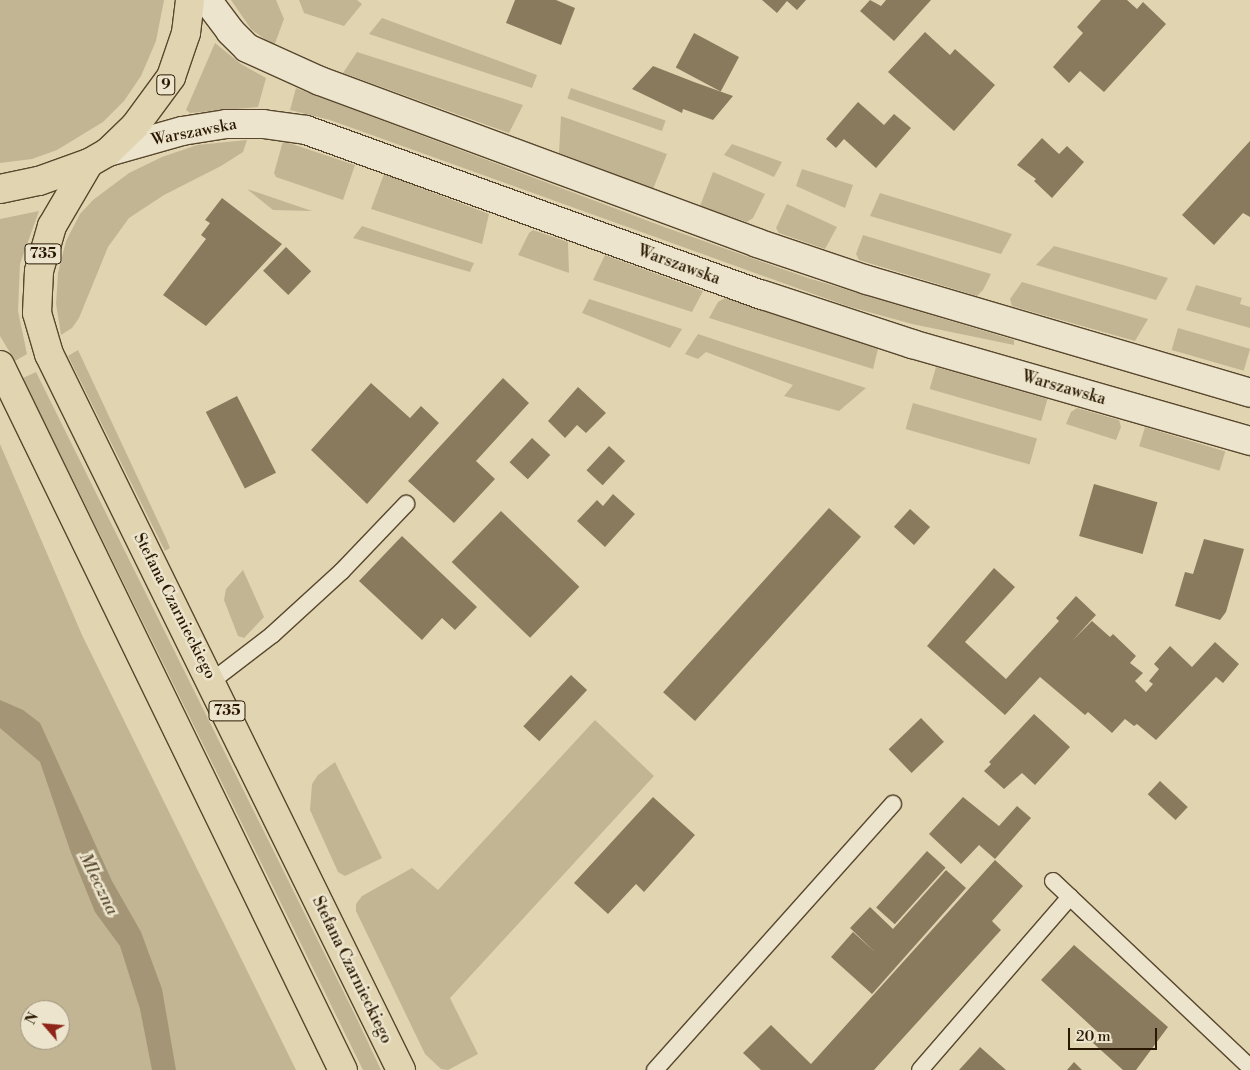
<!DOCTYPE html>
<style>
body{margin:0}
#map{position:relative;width:1250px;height:1070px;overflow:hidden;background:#e1d5b1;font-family:"Libre Bodoni",serif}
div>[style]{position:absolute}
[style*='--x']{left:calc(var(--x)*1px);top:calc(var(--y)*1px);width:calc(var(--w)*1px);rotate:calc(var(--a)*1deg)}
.green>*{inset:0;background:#c2b593;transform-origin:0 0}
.water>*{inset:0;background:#a39576}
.building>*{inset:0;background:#897a5d;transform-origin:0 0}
.roads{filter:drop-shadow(1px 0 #58472e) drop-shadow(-1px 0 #58472e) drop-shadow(0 1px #58472e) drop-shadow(0 -1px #58472e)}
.lane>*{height:16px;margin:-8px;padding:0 8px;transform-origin:8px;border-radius:8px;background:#ece4cc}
.secondary>*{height:28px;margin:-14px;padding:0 14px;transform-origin:14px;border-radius:14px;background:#ece4cc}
.primary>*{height:28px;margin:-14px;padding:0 14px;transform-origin:14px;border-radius:14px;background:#e1d5b1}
span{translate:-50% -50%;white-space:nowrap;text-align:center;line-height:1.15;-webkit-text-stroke:5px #ece4cc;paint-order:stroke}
.shield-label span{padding:1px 4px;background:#ece4cc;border:1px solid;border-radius:4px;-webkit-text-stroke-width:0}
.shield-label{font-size:15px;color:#2a1802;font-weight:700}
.street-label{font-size:16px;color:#2a1802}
.water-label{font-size:18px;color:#5a4a30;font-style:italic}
.north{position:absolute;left:20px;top:1000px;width:50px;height:50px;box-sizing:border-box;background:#ece4cc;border:1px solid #9e927b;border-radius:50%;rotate:297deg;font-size:14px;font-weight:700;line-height:20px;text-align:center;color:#2a1802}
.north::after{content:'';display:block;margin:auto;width:18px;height:22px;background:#8f2418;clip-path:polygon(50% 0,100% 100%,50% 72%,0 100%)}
.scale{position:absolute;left:1068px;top:1028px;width:89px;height:22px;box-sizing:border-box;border:2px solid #2a1802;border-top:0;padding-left:6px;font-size:15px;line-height:18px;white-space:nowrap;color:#2a1802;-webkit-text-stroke:4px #ece4cc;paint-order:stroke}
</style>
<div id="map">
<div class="green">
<div style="clip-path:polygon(0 0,164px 0,156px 41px,141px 76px,124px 101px,103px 122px,57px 150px,32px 159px,0 163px)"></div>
<div style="clip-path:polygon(231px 0,276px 0,284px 19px,274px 46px,251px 29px)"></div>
<div style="clip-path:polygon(299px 0,357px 0,362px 4px,344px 26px,304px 13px)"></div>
<div style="clip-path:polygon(382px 18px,537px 75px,532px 88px,369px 34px)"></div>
<div style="clip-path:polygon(215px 43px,241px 64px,266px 78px,258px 107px,190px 113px,186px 110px)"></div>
<div style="clip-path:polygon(357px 52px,523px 105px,509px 133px,343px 73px)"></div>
<div style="clip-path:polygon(296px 88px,667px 228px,808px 278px,1014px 340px,1014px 345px,912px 324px,847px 306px,330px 120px,290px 110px)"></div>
<div style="left:571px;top:88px;width:100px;height:11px;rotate:19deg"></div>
<div style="clip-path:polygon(561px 116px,667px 154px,653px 189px,559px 153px)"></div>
<div style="clip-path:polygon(247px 140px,243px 152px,221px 166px,164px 195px,129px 218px,108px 247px,79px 318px,72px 328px,61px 335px,56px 304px,58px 273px,66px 241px,80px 214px,93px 200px,129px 173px,162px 157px,197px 145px)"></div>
<div style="clip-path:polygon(283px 141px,355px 165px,343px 200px,276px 177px,274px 173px)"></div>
<div style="clip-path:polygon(732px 144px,782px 162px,774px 177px,724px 155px)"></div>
<div style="clip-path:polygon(802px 169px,853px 185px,845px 208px,796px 186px)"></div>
<div style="clip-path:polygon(713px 172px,765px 194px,753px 218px,747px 222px,700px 206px)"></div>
<div style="clip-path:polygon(384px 174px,489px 214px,482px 244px,371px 209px)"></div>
<div style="clip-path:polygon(247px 189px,312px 211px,273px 210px)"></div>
<div style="clip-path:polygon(880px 193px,981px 224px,1012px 234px,1001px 254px,870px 216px)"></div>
<div style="clip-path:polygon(787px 204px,837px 227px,825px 249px,779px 233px,776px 228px)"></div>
<div style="clip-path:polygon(39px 211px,20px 264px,18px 311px,27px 354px,15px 361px,0 336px,0 219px)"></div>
<div style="clip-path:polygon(362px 226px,474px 263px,470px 272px,353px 238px)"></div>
<div style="clip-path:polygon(533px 230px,568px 242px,569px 273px,518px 255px,529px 233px)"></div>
<div style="clip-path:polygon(863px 235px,991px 274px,983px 290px,977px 296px,859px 260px,856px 254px)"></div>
<div style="clip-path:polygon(1054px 246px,1123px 265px,1168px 278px,1156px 300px,1036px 265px)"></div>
<div style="clip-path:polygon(605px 255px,703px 291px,692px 312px,593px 280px)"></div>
<div style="clip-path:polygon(1022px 282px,1148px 319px,1135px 341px,1012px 306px,1010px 299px)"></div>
<div style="clip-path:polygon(1196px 285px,1242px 298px,1240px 304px,1250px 307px,1250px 328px,1186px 310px)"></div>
<div style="clip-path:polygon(725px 298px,878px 349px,873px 369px,709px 318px,718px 302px)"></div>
<div style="clip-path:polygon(589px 299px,682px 329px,670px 348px,582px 313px)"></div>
<div style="left:1178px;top:328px;width:75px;height:23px;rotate:16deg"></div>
<div style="clip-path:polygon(698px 334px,740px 348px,866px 388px,839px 411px,784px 396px,793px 385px,706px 352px,698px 359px,685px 354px)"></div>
<div style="clip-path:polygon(78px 350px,165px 536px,170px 548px,165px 551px,68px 356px)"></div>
<div style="left:936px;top:367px;width:116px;height:23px;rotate:16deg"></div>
<div style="clip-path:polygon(36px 372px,357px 1019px,381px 1070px,363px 1070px,23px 378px)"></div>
<div style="left:913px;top:403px;width:129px;height:27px;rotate:16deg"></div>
<div style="clip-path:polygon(1077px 408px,1119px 420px,1121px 427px,1116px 440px,1066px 424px,1071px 412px)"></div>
<div style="left:1145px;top:427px;width:84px;height:20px;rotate:17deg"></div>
<div style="clip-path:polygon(evenodd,0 444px,82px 635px,296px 1070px,0 1070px,0 444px,30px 1010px,60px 1010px,60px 1040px,30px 1040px,30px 1010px)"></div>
<div style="clip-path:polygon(243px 570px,264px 617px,244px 638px,238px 636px,224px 600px,226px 589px)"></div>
<div style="clip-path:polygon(595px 720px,654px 776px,450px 998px,478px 1054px,448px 1070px,441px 1069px,425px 1054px,356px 911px,356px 904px,362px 896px,412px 868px,438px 890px)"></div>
<div style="clip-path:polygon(335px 762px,382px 858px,345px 876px,338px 872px,310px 810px,312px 784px,318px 775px)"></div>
</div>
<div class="water">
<div style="clip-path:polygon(0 700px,23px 710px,40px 723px,112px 881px,141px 932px,162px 989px,176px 1070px,152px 1070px,140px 1009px,120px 946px,95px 912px,71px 853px,40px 762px,0 728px)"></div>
</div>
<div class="building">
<div style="clip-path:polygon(515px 0,556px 0,575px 8px,561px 45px,506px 23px)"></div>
<div style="clip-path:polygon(762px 0,806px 0,797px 10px,787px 1px,777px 13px)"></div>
<div style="clip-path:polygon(870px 0,881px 6px,886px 0,931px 0,894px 41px,860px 11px)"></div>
<div style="clip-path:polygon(1101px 0,1127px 0,1137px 9px,1143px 2px,1166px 24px,1104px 92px,1080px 71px,1069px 83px,1053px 67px,1083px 33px,1077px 27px)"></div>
<div style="clip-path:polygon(925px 32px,950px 55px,955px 49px,995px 85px,954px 131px,888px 72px)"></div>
<div style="left:694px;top:33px;width:51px;height:39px;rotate:28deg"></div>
<div style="clip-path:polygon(653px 66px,694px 82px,733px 96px,713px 120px,683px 109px,682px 113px,632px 89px)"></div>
<div style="clip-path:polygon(858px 102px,884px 125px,894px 114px,911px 128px,876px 168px,844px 139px,836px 148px,826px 139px)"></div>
<div style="clip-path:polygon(1042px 138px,1059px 154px,1067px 146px,1084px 162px,1052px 198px,1034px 181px,1036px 179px,1017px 165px)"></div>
<div style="clip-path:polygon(1250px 141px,1250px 217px,1243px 213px,1214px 245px,1182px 215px)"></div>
<div style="clip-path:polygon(222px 198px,282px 244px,206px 326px,163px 295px,206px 239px,201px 235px,210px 223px,205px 220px)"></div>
<div style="left:286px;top:247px;width:35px;height:33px;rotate:44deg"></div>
<div style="clip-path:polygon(503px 378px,529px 403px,476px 461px,495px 479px,454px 523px,408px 481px)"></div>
<div style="clip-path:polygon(371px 383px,410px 418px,421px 406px,439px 423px,367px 504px,311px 450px)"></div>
<div style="clip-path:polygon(578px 387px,606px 413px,586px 433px,577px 425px,565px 438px,548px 421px)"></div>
<div style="left:237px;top:396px;width:86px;height:35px;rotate:63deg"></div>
<div style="left:532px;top:438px;width:25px;height:33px;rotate:43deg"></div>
<div style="left:609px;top:446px;width:22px;height:33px;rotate:43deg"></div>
<div style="left:1094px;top:484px;width:66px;height:54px;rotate:16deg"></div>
<div style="clip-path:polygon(613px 494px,635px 514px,605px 547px,577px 521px,597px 500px,603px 506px)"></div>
<div style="left:829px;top:508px;width:43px;height:248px;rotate:42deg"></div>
<div style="left:910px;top:509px;width:27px;height:24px;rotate:42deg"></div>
<div style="left:501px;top:511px;width:109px;height:71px;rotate:44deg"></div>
<div style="clip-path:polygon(402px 536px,477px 607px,455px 630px,442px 618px,422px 640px,359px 581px)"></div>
<div style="clip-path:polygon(1204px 539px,1244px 549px,1226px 612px,1220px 620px,1175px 606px,1185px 572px,1193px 574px)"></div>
<div style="clip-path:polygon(994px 568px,1015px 587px,965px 642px,1006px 679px,1059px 621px,1056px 618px,1076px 596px,1096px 615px,1072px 641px,1092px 621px,1110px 637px,1113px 634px,1136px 656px,1130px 663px,1143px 673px,1135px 681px,1146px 692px,1153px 684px,1149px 681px,1159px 669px,1154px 664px,1170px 646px,1192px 667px,1215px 642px,1239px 664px,1223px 683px,1216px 677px,1156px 740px,1137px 724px,1134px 726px,1125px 719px,1112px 733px,1088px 712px,1085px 715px,1040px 677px,1005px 715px,927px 646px)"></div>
<div style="left:571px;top:675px;width:22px;height:70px;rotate:43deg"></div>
<div style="clip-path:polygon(1034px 714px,1070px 747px,1035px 785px,1022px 773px,1004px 789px,984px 771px,991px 764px,989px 762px)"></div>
<div style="left:921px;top:718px;width:33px;height:45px;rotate:46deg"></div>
<div style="left:1160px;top:781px;width:38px;height:18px;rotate:43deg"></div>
<div style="clip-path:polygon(653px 797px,695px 835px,644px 892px,636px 884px,608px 914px,574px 883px)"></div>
<div style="clip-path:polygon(963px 797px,999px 826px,1017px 806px,1031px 818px,995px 859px,979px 845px,961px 864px,929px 834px)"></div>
<div style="left:927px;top:851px;width:25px;height:76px;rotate:42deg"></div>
<div style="clip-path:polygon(995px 860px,1023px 886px,992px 921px,1001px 930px,874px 1070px,761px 1070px,743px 1053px,771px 1025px,811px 1064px)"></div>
<div style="clip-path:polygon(946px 870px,966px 888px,872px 994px,831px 957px,853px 932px,876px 953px,850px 928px,870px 907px,893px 929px)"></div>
<div style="clip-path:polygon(1074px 945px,1168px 1027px,1136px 1070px,1123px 1070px,1093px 1043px,1101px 1035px,1041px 980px)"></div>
<div style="clip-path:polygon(980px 1047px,1006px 1070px,959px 1070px)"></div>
<div style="clip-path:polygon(1074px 1062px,1082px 1070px,1067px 1070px)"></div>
</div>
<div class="roads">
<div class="lane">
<div style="--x:212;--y:681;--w:76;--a:-37.5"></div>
<div style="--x:272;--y:635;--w:95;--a:-42.4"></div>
<div style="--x:342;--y:571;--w:93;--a:-46.3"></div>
<div style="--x:1053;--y:881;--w:271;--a:43.4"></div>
<div style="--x:655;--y:1070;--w:357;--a:-48.2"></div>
<div style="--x:920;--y:1070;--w:229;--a:-49.1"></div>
</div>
<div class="secondary">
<div style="--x:207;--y:0;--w:39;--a:53"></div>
<div style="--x:230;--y:31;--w:24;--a:45"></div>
<div style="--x:247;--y:48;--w:80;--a:24.3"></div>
<div style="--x:320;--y:81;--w:466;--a:20.3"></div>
<div style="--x:757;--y:243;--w:116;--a:18.6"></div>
<div style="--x:867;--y:280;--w:399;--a:16.4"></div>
<div style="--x:108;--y:152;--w:77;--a:-15.8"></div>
<div style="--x:182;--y:131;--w:45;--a:-9"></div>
<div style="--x:226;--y:124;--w:37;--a:0"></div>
<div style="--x:263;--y:124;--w:43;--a:7.9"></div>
<div style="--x:306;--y:130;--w:486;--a:19.9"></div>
<div style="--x:763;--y:295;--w:157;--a:18.2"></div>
<div style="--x:912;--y:344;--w:352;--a:16"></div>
</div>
<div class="primary">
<div style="--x:89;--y:163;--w:73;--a:120.4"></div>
<div style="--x:52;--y:226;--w:47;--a:106.1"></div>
<div style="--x:39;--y:271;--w:42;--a:92.7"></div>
<div style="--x:37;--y:313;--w:43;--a:73.7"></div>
<div style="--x:49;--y:354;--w:798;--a:63.82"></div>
<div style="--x:0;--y:189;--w:40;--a:-12"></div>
<div style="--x:39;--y:181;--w:53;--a:-19.8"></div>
<div style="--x:89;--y:163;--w:22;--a:-30"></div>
<div style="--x:108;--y:152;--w:37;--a:-44"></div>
<div style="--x:135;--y:126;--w:61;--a:-53.7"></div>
<div style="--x:171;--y:77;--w:46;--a:-71.2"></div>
<div style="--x:186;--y:33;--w:33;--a:-83"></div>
<div style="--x:0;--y:365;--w:784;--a:64.06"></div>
</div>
</div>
<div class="shield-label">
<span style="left:166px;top:85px">9</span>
<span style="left:43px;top:254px">735</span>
<span style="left:227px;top:711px">735</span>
</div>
<div class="street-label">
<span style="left:194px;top:132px;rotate:-11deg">Warszawska</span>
<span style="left:679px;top:265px;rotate:20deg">Warszawska</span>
<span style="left:1064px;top:388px;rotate:16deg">Warszawska</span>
<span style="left:175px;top:606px;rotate:63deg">Stefana Czarnieckiego</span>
<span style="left:352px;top:970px;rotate:64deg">Stefana Czarnieckiego</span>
</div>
<div class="water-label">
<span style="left:98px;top:884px;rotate:64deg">Mleczna</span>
</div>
<div class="north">N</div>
<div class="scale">20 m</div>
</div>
